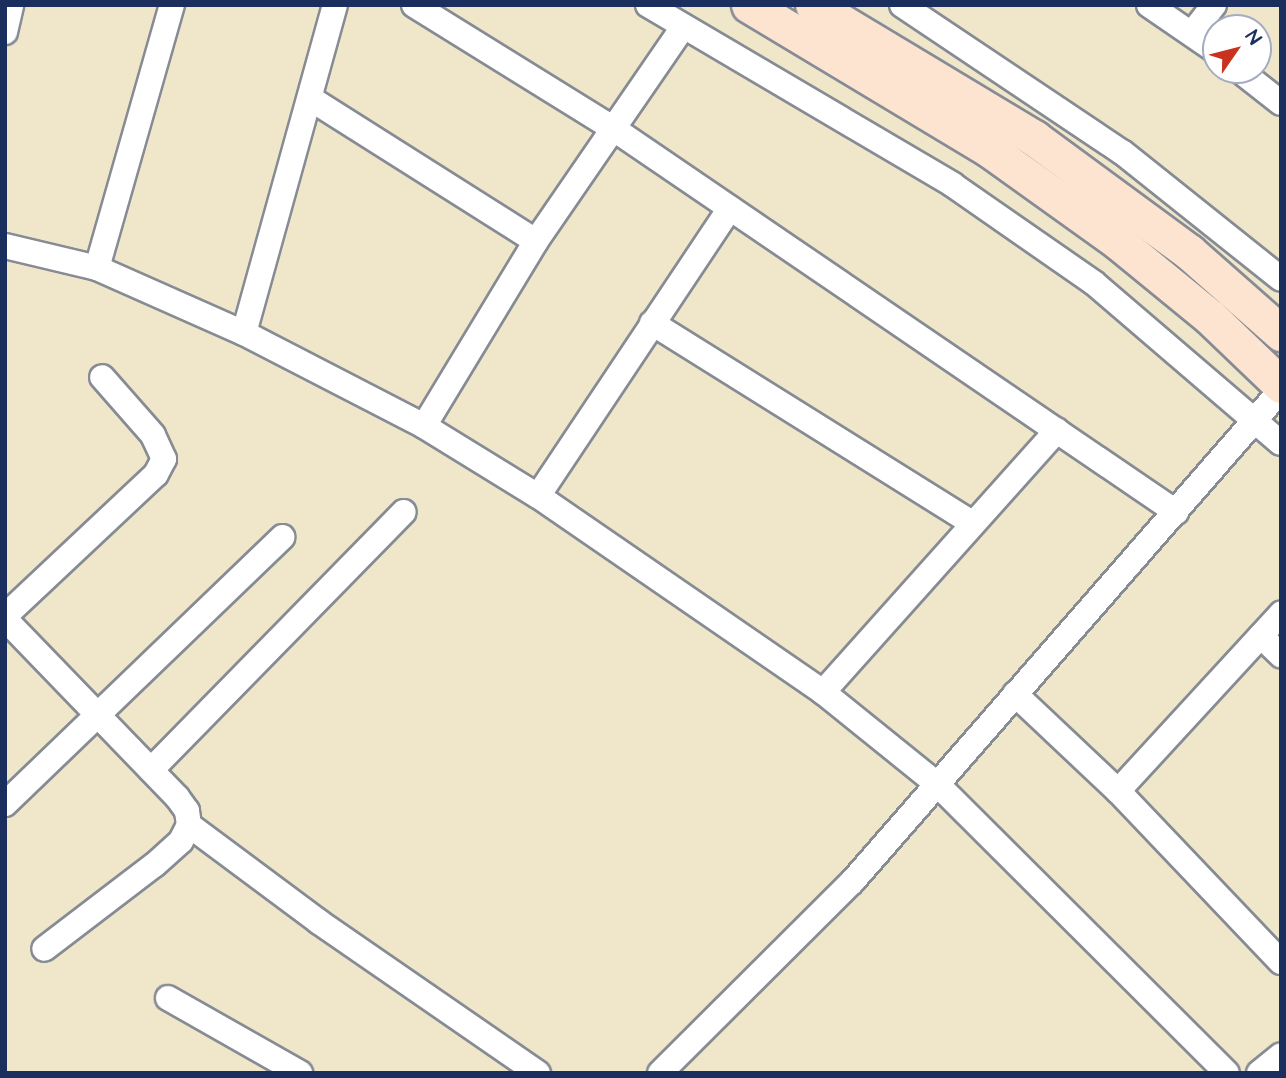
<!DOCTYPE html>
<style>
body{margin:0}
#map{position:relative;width:1286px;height:1078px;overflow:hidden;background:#f0e7cb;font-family:"Architects Daughter",sans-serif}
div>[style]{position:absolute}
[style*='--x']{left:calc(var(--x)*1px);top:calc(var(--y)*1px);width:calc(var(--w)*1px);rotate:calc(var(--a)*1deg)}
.roads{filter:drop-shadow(2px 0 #868b94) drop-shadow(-2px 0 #868b94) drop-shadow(0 2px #868b94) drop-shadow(0 -2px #868b94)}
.street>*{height:24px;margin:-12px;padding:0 12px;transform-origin:12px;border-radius:12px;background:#fff}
.secondary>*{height:35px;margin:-17.5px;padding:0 17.5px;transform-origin:17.5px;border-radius:17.5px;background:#fde4d1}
span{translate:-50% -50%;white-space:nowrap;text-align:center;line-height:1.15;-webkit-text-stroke:5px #fff;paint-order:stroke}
.frame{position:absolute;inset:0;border:7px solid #1b2f5e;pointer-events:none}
.north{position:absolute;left:1202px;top:14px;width:70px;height:70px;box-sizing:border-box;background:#fff;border:2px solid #a4acbf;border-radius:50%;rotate:55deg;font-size:19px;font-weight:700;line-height:28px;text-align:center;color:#1b2f5e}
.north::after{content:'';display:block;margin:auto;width:24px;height:32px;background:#c8321e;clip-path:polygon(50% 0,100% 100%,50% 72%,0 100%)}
</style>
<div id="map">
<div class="roads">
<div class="street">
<div style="--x:414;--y:5;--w:232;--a:31.8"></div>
<div style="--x:611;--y:127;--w:684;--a:34.27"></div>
<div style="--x:648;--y:5;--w:354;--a:30.5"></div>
<div style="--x:953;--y:185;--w:172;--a:34.8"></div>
<div style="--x:1094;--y:283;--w:246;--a:40.6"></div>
<div style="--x:902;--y:5;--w:265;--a:33.8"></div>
<div style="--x:1122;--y:152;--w:203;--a:38.6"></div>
<div style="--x:1149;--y:5;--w:81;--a:34.5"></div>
<div style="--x:5;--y:32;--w:28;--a:-77"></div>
<div style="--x:1193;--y:32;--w:34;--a:-52"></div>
<div style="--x:1239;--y:70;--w:53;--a:38.2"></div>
<div style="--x:311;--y:99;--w:266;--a:32.3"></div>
<div style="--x:5;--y:246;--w:95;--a:13.4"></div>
<div style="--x:97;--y:268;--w:161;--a:23.9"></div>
<div style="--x:244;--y:333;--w:203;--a:27.3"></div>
<div style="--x:424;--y:426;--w:134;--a:31.6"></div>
<div style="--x:538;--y:496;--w:346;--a:34.5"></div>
<div style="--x:823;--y:692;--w:146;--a:38.9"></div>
<div style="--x:937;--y:784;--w:409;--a:44.9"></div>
<div style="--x:97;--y:268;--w:273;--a:-74.1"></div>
<div style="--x:652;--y:323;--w:377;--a:32"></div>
<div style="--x:244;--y:333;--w:340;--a:-74.5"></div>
<div style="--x:424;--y:426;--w:216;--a:-58.8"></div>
<div style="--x:536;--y:241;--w:260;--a:-55.5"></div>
<div style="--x:538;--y:496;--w:346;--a:-56.3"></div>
<div style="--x:5;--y:616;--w:207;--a:-43.2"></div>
<div style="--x:156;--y:474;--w:17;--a:-62"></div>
<div style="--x:164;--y:459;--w:26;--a:-115"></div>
<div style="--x:153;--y:435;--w:77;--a:-131.3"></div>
<div style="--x:5;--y:619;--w:248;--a:46"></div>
<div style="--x:177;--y:797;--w:17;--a:54"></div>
<div style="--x:187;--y:811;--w:14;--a:82"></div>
<div style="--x:189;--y:825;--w:18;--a:117"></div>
<div style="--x:181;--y:841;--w:36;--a:138"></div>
<div style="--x:154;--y:865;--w:138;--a:142.6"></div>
<div style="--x:1261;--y:636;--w:28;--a:44"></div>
<div style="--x:823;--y:692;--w:351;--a:-48.2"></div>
<div style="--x:1015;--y:694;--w:141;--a:43.3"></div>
<div style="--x:1118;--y:791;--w:236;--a:46.4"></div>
<div style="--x:151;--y:770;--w:361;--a:-45.6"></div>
<div style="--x:1118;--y:791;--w:241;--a:-47.4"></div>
<div style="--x:5;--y:804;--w:385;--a:-43.9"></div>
<div style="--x:189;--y:825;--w:162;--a:36.7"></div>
<div style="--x:319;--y:922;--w:266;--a:34.6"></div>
<div style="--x:168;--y:998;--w:152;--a:29.6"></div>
<div style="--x:660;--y:1073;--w:271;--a:-44.9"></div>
<div style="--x:852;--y:882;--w:653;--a:-48.91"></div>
<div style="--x:1259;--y:1073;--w:28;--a:-39"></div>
</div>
<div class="secondary">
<div style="--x:749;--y:5;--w:281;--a:31"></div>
<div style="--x:990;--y:150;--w:156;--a:35.6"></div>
<div style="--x:1117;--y:241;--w:120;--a:39.3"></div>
<div style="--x:1210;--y:317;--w:98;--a:43.8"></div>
<div style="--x:813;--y:5;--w:258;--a:31"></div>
<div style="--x:1034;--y:138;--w:192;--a:36.3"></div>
<div style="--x:1189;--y:252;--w:123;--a:41.4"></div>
</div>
</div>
<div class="frame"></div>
<div class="north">N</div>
</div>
